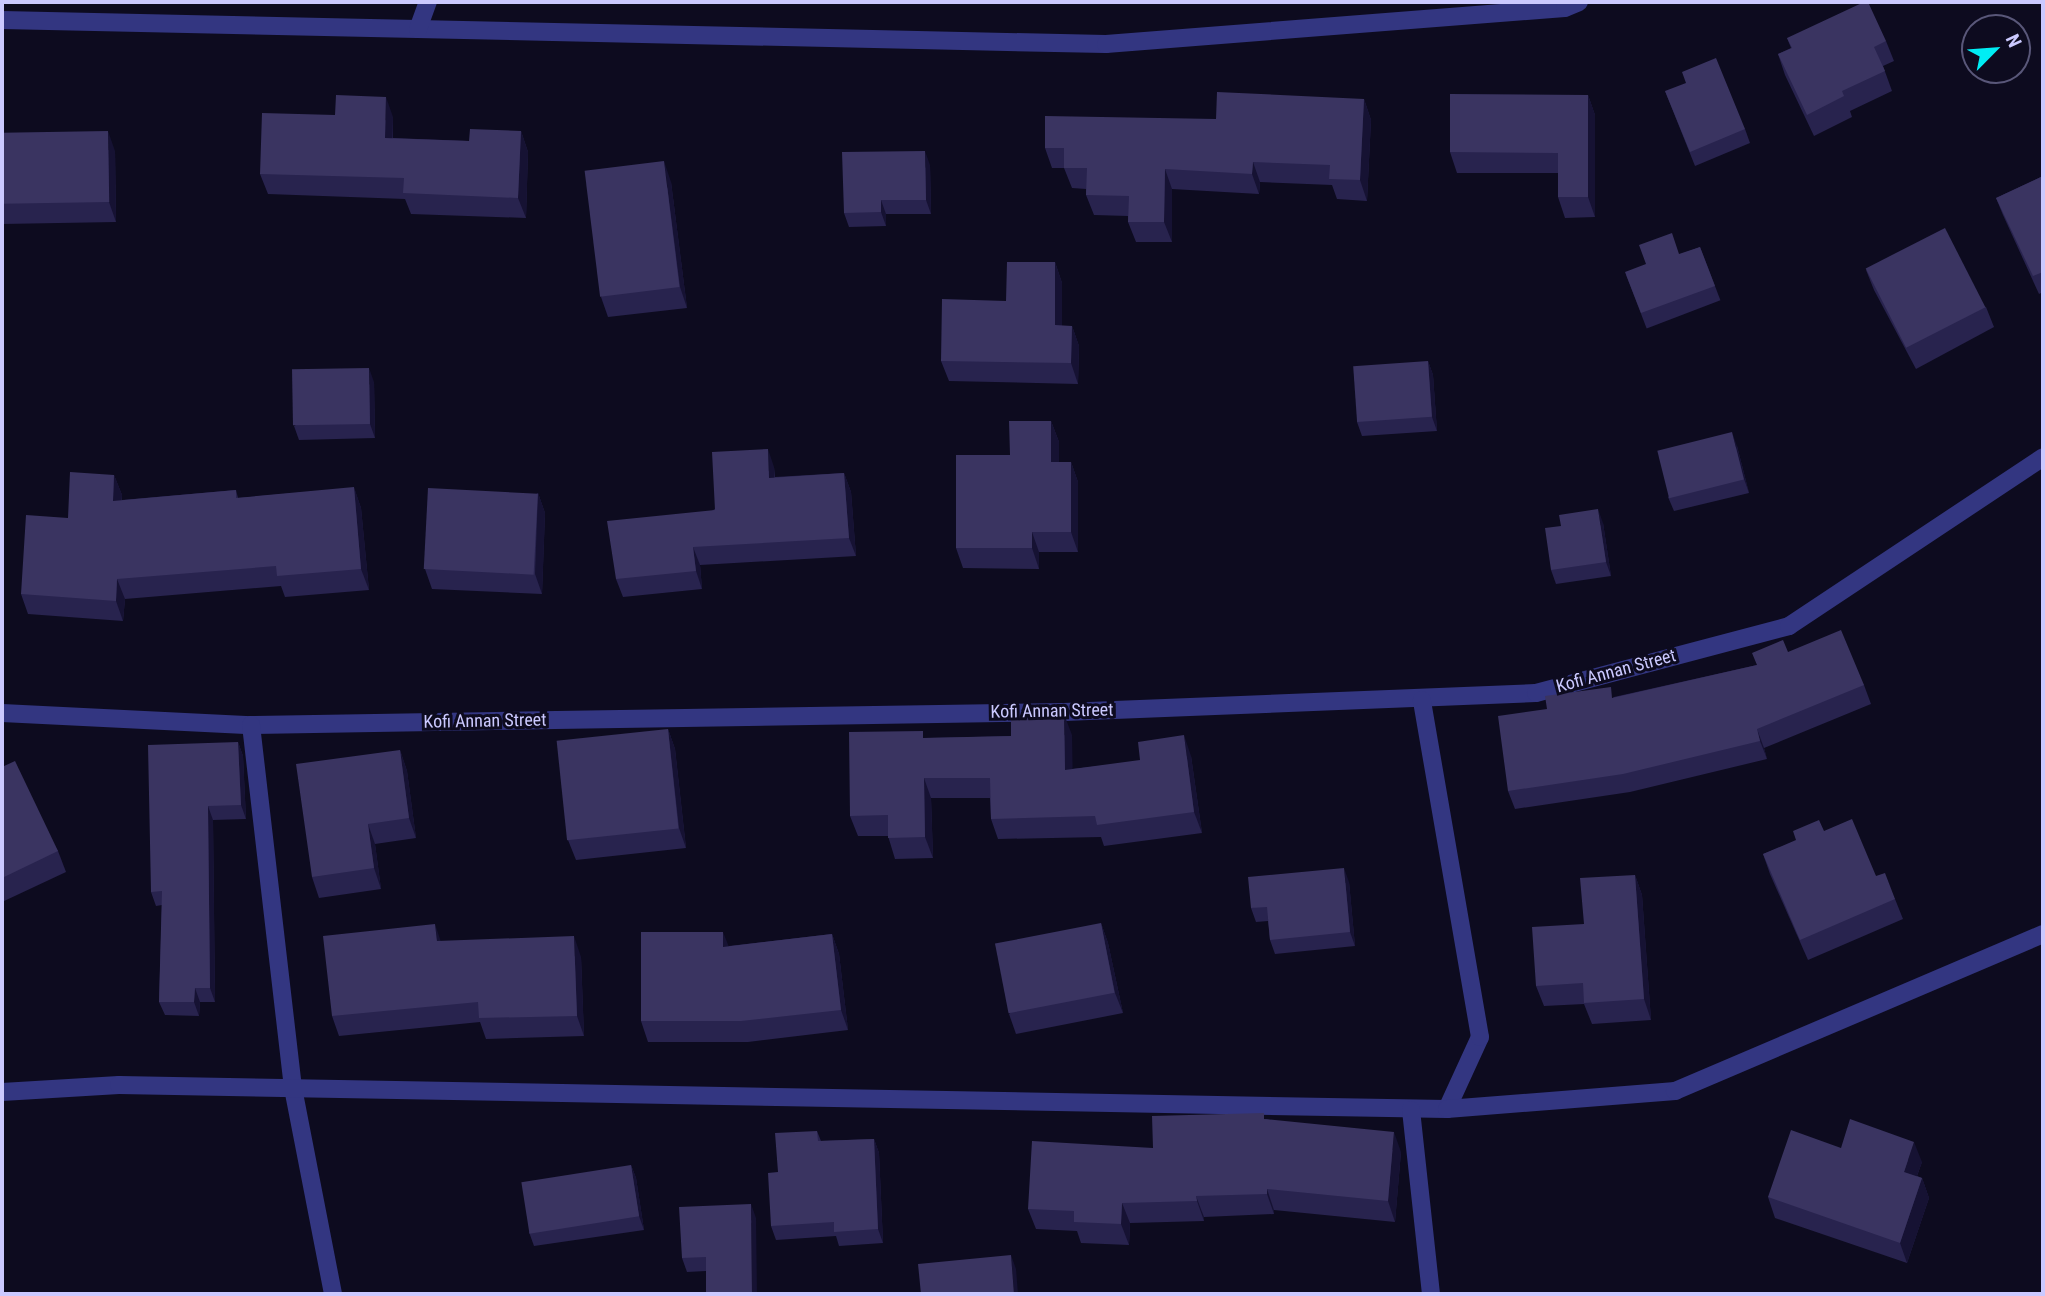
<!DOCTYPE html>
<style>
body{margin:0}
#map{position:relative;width:2045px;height:1296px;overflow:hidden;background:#0d0b1f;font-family:"Roboto Condensed",sans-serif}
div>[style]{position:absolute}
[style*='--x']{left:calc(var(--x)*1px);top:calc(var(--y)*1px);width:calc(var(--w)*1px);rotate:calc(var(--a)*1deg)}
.minor>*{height:18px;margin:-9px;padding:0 9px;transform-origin:9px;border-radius:9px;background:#333681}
.wall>*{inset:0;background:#28234e;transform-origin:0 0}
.shaded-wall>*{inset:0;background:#161233}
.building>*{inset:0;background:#3a3461;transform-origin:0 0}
span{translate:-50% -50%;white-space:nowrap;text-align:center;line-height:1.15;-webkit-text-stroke:6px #0d0b1f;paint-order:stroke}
.street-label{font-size:18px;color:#cbc9ff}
.frame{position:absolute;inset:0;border:4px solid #cbc9ff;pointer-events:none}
.north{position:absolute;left:1961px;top:14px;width:70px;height:70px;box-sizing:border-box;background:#0d0b1f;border:2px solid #595779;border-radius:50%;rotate:65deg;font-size:19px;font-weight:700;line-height:28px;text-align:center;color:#cbc9ff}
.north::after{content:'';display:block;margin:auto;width:24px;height:32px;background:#00edf4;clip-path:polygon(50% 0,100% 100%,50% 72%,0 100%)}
</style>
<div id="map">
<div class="minor">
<div style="--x:2;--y:20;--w:1104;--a:1.25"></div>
<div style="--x:1106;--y:44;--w:460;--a:-4.5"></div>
<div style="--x:1565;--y:8;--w:15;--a:-23"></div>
<div style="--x:418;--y:29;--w:29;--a:-70"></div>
<div style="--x:2;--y:713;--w:249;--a:2.8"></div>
<div style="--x:251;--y:725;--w:813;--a:-0.92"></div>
<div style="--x:1064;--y:712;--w:472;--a:-2.3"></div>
<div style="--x:1536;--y:693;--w:262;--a:-14.8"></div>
<div style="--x:1789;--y:626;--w:305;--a:-33.6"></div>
<div style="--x:251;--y:725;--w:365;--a:83.4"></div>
<div style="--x:293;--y:1088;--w:210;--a:79"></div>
<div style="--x:2;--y:1092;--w:117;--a:-3.4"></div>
<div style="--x:119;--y:1085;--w:1328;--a:1.04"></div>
<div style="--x:1447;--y:1109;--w:79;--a:-65.4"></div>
<div style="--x:1480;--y:1037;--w:342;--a:-99.8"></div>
<div style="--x:1447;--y:1109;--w:229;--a:-4.5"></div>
<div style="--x:1675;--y:1091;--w:400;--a:-23.1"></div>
<div style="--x:1411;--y:1110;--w:185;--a:83.8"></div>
</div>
<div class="wall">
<div style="clip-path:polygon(1787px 38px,1886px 41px,1894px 61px,1883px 66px,1892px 91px,1850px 111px,1852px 117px,1814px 136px,1785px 75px,1778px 54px,1791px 48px)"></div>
<div style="clip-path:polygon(1665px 91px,1745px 129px,1750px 143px,1695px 166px)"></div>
<div style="clip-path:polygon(1588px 95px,1595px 115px,1595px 217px,1565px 218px,1558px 197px,1558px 173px,1457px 173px,1450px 152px)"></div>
<div style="clip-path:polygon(1364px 99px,1371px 120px,1367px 201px,1337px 199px,1332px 185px,1260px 182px,1259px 194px,1172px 189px,1172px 242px,1136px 242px,1128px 222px,1128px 216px,1094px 215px,1086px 195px,1086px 189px,1072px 188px,1064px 168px,1052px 168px,1045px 148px,1216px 119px)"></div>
<div style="clip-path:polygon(393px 117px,393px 138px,469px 141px,521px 131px,528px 152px,526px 218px,411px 214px,405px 199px,268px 194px,260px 174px)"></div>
<div style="clip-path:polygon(2px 133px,115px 151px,116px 222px,2px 224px)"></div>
<div style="clip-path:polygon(930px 165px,931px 214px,886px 214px,886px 226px,849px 227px,844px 213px)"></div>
<div style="clip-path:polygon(2043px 176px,2043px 292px,2039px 294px,2003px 215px,1996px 198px)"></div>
<div style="clip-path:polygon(671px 182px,687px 308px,608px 317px,601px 297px)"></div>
<div style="left:1700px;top:247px;width:57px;height:79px;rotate:69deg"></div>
<div style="clip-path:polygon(1055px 262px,1062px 283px,1062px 326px,1072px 326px,1079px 346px,1078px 384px,949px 381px,941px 361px,1006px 301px)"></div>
<div style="clip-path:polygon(1866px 270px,1986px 307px,1994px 327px,1916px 369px,1874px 290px)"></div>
<div style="clip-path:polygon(1428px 361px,1433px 375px,1437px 431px,1362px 436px,1357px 422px)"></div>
<div style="clip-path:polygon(374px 382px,375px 438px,299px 440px,294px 426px)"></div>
<div style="clip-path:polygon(1051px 421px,1059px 442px,1059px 462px,1071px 462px,1078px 482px,1078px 552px,1039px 552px,1039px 569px,963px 568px,956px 548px,1010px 455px)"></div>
<div style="clip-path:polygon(1737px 446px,1749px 493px,1674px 511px,1668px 497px)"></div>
<div style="clip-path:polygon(774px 467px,775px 477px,844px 473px,851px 492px,856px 556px,700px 565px,702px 589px,623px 597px,616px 579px)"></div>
<div style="clip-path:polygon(114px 475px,122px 495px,122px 500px,236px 490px,238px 498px,354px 488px,361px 508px,369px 590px,285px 597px,281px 586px,125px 599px,123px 621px,28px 614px,21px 594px,68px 518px)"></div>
<div style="clip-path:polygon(538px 493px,545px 513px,542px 594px,432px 589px,425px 569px)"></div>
<div style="clip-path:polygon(1603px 523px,1611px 576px,1556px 584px,1551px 570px)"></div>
<div style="clip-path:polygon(1788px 652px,1864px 685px,1871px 704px,1764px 748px,1767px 759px,1630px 792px,1515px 809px,1508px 791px,1614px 697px,1757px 665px)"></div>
<div style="clip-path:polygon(668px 729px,675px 749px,686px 848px,576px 860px,568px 840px)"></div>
<div style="clip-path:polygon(1072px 735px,1072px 769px,1191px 756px,1202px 833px,1104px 846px,1101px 837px,998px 839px,991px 819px,990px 798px,931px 798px,933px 858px,895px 859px,888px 836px,858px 836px,850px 816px,925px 738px)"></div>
<div style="clip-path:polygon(238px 742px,243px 756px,246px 819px,213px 820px,215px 1002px,200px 1002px,199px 1016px,165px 1015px,159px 1002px,162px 905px,156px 906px,151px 892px)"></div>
<div style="clip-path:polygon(400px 750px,407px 771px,416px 838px,375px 844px,381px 889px,319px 898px,312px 877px)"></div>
<div style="clip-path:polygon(2px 767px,58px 851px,66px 872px,2px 902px)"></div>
<div style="clip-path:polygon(1824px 831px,1876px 876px,1895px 899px,1903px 919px,1808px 960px,1770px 874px,1763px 854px)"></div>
<div style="clip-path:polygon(1635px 875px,1642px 895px,1651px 1020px,1592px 1024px,1584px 1004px,1544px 1006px,1536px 986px,1584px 924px)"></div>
<div style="clip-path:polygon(1349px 882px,1355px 946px,1275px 954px,1270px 940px,1268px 921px,1256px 922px,1251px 908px)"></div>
<div style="clip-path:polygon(1101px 923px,1108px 943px,1123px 1013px,1016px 1034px,1009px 1014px)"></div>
<div style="clip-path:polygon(832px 934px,839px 954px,848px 1030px,748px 1042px,648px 1042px,641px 1021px,729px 946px)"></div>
<div style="clip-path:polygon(441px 941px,581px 957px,584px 1036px,486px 1039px,480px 1022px,339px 1036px,332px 1016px)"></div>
<div style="clip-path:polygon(1266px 1119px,1401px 1152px,1395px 1222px,1274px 1210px,1274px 1214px,1204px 1217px,1204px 1221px,1130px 1223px,1129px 1245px,1081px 1243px,1077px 1231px,1036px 1229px,1028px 1209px)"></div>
<div style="clip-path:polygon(817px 1131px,821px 1141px,874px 1139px,879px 1153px,883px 1243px,839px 1246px,836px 1236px,776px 1240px,771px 1226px,778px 1172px)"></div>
<div style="clip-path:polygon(1841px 1148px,1922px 1162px,1917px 1176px,1922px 1178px,1929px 1198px,1907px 1263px,1775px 1218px,1768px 1197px)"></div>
<div style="clip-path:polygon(631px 1165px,636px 1178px,644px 1230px,534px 1246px,529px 1232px)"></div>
<div style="clip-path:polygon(756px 1218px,706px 1271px,687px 1272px,682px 1258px)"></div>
</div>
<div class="shaded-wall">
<div style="clip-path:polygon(1588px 95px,1595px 115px,1595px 217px,1588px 197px)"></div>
<div style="clip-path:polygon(386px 97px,393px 117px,392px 158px,385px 138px)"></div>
<div style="clip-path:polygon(1364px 99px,1371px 120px,1367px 201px,1360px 180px)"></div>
<div style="clip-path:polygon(108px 131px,115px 151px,116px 222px,109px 202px)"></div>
<div style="clip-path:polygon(521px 131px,528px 152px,526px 218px,518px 198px)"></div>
<div style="clip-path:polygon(925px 151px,930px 165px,931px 214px,926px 200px)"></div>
<div style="clip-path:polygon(664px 161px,671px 182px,687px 308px,680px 287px)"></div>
<div style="clip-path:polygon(1253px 162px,1260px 182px,1259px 194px,1252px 174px)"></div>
<div style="clip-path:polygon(1165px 169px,1172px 189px,1172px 242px,1164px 222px)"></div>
<div style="clip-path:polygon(881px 200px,886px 214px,886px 226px,881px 212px)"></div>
<div style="clip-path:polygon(1055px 262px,1062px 283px,1062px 346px,1055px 325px)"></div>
<div style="clip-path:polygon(1072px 326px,1079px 346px,1078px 384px,1071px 363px)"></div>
<div style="clip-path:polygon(1428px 361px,1433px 375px,1437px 431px,1432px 417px)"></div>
<div style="clip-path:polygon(369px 368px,374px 382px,375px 438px,370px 424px)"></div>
<div style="clip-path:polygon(1051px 421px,1059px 442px,1059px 482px,1051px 462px)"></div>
<div style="clip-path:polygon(1732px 432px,1737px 446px,1749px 493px,1744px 479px)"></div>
<div style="clip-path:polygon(768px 449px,774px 467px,775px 496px,769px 478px)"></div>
<div style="clip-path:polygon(1071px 462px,1078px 482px,1078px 552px,1071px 532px)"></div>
<div style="clip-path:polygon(844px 473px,851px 492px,856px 556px,849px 538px)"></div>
<div style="clip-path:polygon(114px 475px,122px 495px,120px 521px,113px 501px)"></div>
<div style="clip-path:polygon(354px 487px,361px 508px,369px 590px,361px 569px)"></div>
<div style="clip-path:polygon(538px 493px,545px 513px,542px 594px,535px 574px)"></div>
<div style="clip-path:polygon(1598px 509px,1603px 523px,1611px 576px,1606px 562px)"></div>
<div style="clip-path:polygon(1032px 532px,1039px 552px,1039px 569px,1032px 548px)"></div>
<div style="clip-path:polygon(693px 547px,700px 565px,702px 589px,696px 571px)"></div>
<div style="clip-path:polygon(117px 579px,125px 599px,123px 621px,116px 601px)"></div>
<div style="clip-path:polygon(1064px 714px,1072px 735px,1073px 791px,1065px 770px)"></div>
<div style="clip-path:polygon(668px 729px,675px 749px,686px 848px,679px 828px)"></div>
<div style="clip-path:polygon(1757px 729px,1764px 748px,1767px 759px,1760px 741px)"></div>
<div style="clip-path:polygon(1184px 735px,1191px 756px,1202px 833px,1194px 812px)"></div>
<div style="clip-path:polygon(238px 742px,243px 756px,246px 819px,241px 805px)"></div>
<div style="clip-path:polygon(400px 750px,407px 771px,416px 838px,409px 818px)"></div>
<div style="clip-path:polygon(924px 778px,931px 798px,933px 858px,925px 837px)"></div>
<div style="clip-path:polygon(208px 806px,213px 820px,215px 1002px,210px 988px)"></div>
<div style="clip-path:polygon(368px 824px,375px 844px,381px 889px,374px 868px)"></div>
<div style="clip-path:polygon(1344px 868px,1349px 882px,1355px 946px,1350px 932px)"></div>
<div style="clip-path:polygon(1635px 875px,1642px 895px,1651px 1020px,1644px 999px)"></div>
<div style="clip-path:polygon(1101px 923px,1108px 943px,1123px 1013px,1115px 993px)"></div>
<div style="clip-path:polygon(435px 924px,442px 945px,437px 941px)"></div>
<div style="clip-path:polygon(723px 932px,731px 952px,723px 947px)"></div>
<div style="clip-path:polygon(832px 934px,839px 954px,848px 1030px,841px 1010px)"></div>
<div style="clip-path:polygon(574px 936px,581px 957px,584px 1036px,577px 1016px)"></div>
<div style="clip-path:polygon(195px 988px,200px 1002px,199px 1016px,194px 1002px)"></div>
<div style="clip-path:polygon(1394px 1132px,1401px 1152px,1395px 1222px,1388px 1201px)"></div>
<div style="clip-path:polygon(874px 1139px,879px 1153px,883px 1243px,878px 1229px)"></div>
<div style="clip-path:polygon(1914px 1142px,1922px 1162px,1911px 1192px,1904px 1172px)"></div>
<div style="clip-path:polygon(631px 1165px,636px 1178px,644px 1230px,639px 1216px)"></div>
<div style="clip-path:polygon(1922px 1178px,1929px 1198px,1907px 1263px,1900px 1243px)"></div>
<div style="clip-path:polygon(1267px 1189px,1274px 1210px,1274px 1214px,1267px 1194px)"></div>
<div style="clip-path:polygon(1196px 1196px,1204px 1217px,1204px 1221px,1197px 1201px)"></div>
<div style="clip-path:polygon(1122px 1203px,1130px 1223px,1129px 1245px,1121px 1224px)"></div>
<div style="clip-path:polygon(751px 1204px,756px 1218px,757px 1294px,752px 1294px)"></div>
<div style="clip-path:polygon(1011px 1255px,1016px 1269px,1018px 1294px,1014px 1294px)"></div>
</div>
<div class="building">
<div style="clip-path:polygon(1864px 2px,1868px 2px,1886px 41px,1874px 47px,1885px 71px,1842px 91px,1844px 96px,1807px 115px,1778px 54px,1792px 48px,1787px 38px)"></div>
<div style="clip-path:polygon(1716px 58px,1745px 129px,1690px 152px,1665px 91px,1686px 83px,1682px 72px)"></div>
<div style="clip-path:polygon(1217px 92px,1364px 99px,1360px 180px,1329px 179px,1330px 165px,1253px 162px,1252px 174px,1165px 169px,1164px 222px,1128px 222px,1129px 196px,1086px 195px,1087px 168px,1064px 168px,1064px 148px,1045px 148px,1045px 116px,1216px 119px)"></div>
<div style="clip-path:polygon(1450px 94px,1588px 95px,1588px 197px,1558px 197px,1558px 153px,1450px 152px)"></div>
<div style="clip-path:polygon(336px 95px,386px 97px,385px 138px,469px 141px,470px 129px,521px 131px,518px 198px,403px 193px,404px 178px,260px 174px,262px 113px,335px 115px)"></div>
<div style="left:108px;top:131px;width:71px;height:106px;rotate:89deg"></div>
<div style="clip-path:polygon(925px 151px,926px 200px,881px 200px,881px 212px,844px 213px,842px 152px)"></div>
<div style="left:664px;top:161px;width:127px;height:80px;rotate:83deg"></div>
<div style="clip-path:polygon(2043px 176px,2043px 272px,2033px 276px,1996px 198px)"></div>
<div style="left:1945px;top:228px;width:89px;height:89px;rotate:63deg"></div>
<div style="clip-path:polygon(1672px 233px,1679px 254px,1700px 247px,1715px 286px,1641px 313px,1625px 272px,1646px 264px,1639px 245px)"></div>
<div style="clip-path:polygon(1007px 262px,1055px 262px,1055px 325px,1072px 326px,1071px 363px,941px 361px,942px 299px,1006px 301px)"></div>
<div style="left:1428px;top:361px;width:56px;height:75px;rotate:86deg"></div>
<div style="left:369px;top:368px;width:56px;height:77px;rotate:89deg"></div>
<div style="clip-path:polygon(1009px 421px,1051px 421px,1051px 462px,1071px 462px,1071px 532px,1032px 532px,1032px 548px,956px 548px,956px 455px,1010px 455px)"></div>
<div style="left:1732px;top:432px;width:49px;height:77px;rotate:76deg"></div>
<div style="clip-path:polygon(768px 449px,769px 478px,844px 473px,849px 538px,693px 547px,696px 571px,616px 579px,607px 521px,715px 510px,712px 452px)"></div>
<div style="clip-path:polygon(70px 472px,114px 475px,113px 501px,236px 490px,236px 498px,354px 487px,361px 569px,277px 576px,276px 566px,117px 579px,116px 601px,21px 594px,26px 515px,68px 518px)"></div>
<div style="left:428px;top:488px;width:110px;height:81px;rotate:3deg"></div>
<div style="clip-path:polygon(1598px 509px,1606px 562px,1551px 570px,1545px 528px,1561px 526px,1559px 515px)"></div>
<div style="clip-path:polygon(1841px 630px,1864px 685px,1757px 729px,1760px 741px,1623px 774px,1508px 791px,1498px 716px,1547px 709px,1545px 696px,1611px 687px,1612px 698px,1757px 665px,1752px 653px,1783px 640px,1788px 652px)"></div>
<div style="clip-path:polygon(1064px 714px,1065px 770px,1140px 760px,1138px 742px,1184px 735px,1194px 812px,1097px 825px,1095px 816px,991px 819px,990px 778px,924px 778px,925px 837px,888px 838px,888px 815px,850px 816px,849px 732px,923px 731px,923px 738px,1011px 736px,1011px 715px)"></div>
<div style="left:668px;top:729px;width:100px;height:112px;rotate:84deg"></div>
<div style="clip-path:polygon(238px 742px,241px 805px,208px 806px,210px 988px,195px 988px,194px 1002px,159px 1002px,162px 891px,151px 892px,148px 745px)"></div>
<div style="clip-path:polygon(400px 750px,409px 818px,368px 824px,374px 868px,312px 877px,296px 764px)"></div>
<div style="clip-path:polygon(15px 761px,58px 851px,2px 878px,2px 767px)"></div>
<div style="clip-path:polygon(1852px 819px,1876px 876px,1885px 873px,1895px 899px,1800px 940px,1763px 854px,1796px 840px,1793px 831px,1819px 820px,1824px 831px)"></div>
<div style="clip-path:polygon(1344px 868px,1350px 932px,1270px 940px,1267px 907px,1251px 908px,1248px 877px)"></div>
<div style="clip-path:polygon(1635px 875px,1644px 999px,1584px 1003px,1583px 983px,1536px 986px,1532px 927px,1584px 924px,1580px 878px)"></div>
<div style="left:1101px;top:923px;width:71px;height:108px;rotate:79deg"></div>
<div style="clip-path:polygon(435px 924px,437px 941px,574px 936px,577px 1016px,479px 1018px,478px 1002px,332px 1016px,323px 936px)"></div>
<div style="clip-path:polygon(641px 932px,723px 932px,723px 947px,832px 934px,841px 1010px,741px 1021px,641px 1021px)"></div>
<div style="clip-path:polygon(1264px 1113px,1264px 1119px,1394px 1132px,1388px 1201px,1267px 1189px,1267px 1194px,1196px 1196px,1197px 1201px,1122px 1203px,1121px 1224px,1074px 1222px,1074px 1211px,1028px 1209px,1032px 1141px,1153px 1148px,1152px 1116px)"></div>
<div style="clip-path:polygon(1850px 1119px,1914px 1142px,1904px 1172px,1922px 1178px,1900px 1243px,1768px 1197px,1791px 1130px,1841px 1148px)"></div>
<div style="clip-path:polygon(817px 1131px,818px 1141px,874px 1139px,878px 1229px,834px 1232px,834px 1222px,771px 1226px,768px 1173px,778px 1172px,775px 1133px)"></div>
<div style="left:631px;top:1165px;width:52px;height:111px;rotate:81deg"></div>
<div style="clip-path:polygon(751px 1204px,752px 1294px,706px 1294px,706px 1257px,682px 1258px,679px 1207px)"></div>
<div style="clip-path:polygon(1011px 1255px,1014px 1294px,921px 1294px,918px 1264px)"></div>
</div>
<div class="street-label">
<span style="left:1616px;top:671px;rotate:-15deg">Kofi Annan Street</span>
<span style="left:1052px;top:711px;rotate:-1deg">Kofi Annan Street</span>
<span style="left:485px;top:721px;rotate:-1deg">Kofi Annan Street</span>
</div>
<div class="frame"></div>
<div class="north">N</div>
</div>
